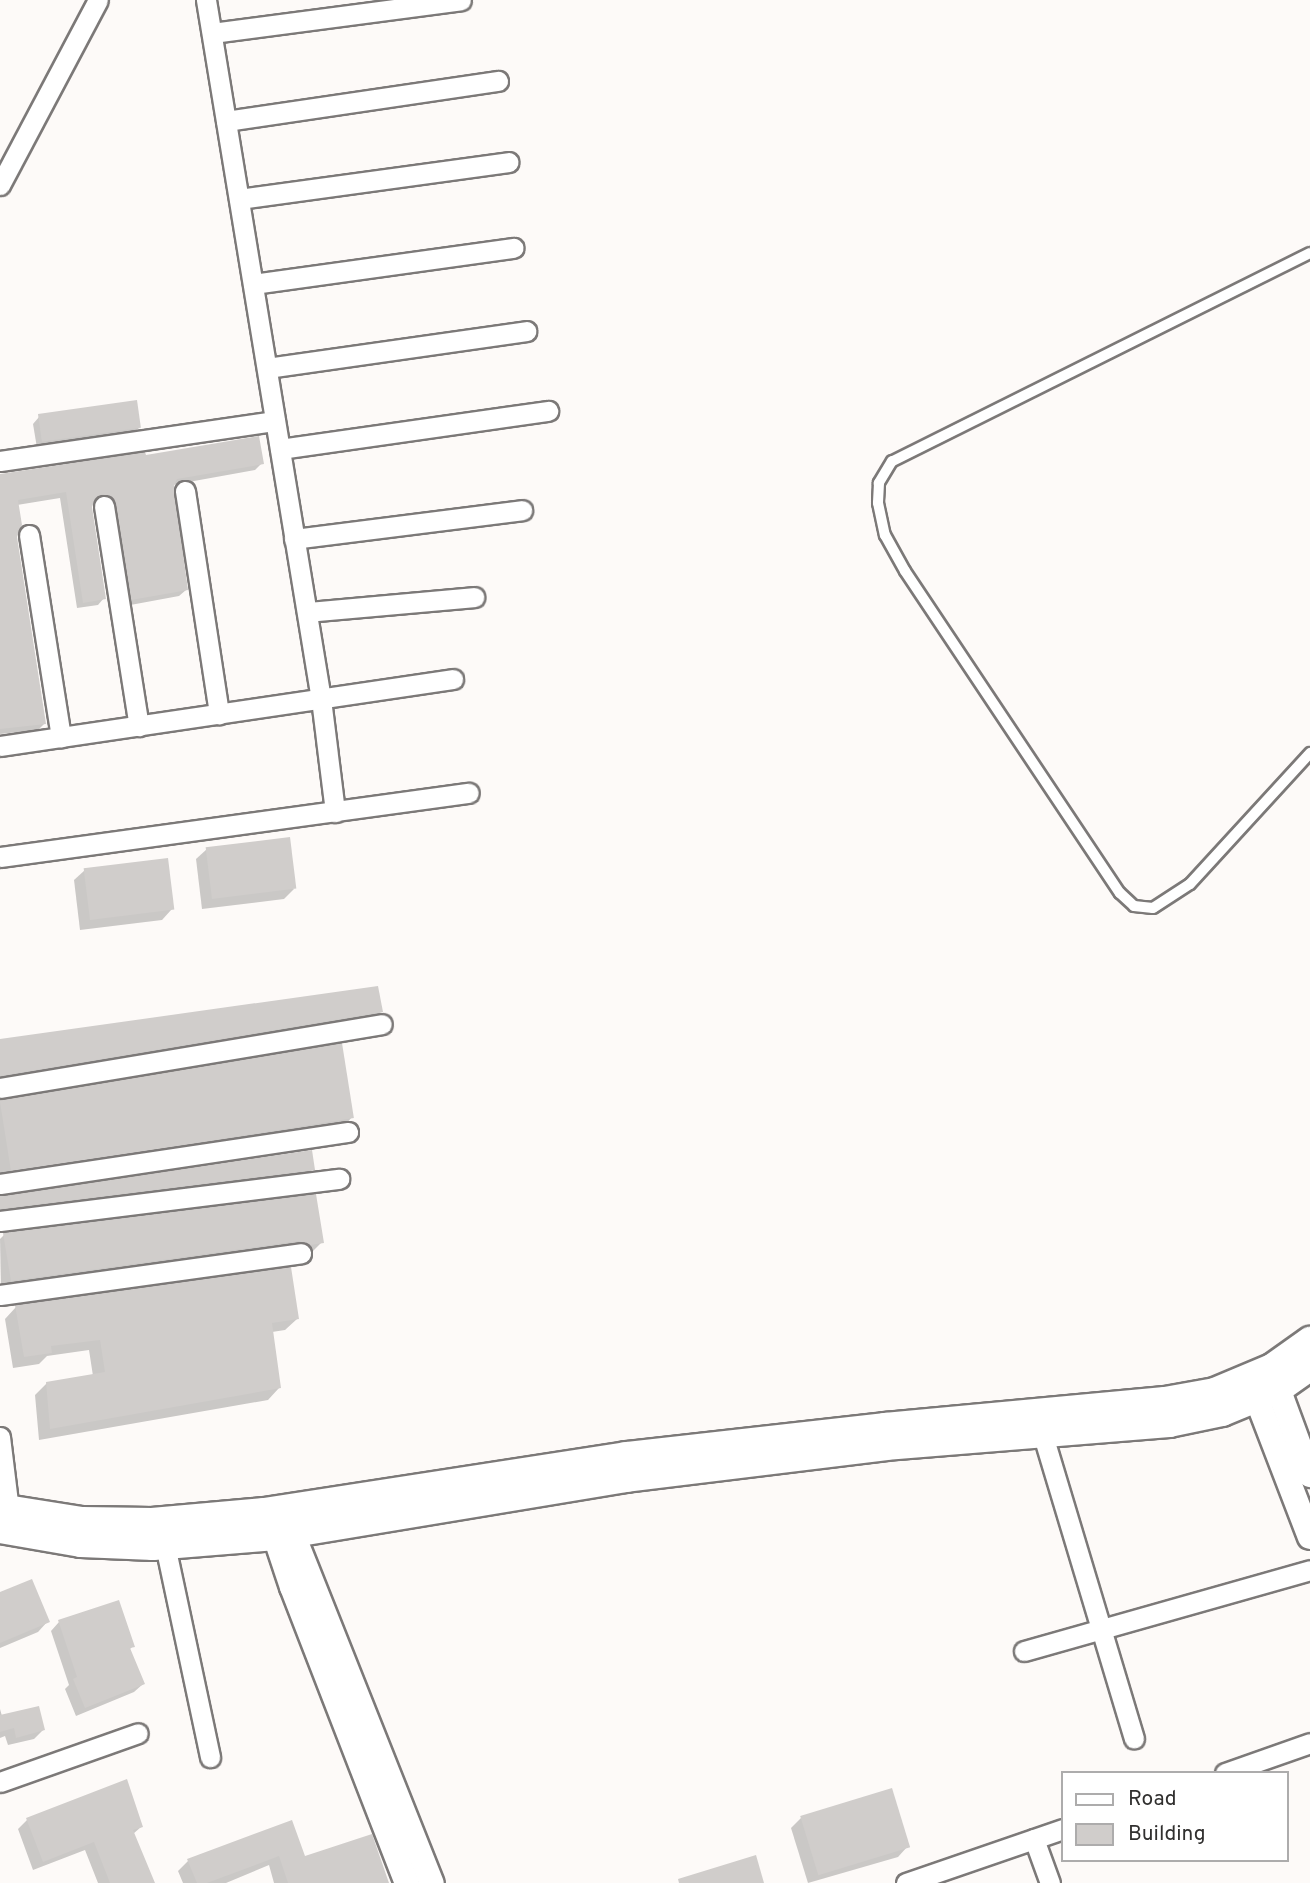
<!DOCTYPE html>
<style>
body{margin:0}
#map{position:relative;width:1310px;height:1883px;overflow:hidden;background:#fdfaf8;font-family:Overpass,sans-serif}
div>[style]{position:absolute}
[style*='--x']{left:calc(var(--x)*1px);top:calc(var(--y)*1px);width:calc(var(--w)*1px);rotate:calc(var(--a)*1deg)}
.shadow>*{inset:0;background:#0003}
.building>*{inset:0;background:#d0cdcb;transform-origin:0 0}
.roads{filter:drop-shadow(2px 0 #7c7978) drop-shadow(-2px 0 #7c7978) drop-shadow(0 2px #7c7978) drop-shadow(0 -2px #7c7978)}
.service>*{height:10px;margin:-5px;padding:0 5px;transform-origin:5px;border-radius:5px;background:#fff}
.minor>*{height:19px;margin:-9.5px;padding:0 9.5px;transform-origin:9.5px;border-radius:9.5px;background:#fff}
.tertiary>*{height:24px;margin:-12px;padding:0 12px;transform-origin:12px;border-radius:12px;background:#fff}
.secondary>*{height:28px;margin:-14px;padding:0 14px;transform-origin:14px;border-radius:14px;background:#fff}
span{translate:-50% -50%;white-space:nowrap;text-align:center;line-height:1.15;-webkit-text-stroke:7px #fff;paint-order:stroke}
.legend{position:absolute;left:1061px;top:1771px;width:228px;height:91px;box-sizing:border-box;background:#fff;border:2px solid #adacac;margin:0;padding:9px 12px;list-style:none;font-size:21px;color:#31302f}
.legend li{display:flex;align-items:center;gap:14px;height:35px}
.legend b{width:35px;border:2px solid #adacac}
</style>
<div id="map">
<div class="shadow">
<div style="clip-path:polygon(39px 417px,139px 428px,132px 434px,37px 448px,33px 424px)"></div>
<div style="clip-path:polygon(145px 457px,262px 463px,255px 470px,172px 485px,186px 590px,179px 596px,125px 606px,107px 504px,95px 500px,90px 507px,104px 598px,98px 605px,77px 608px,60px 498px,17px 505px,15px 537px,45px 723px,38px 730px,0 734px,0 476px)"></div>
<div style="clip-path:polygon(207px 849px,294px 889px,284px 899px,202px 909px,196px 859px)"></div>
<div style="clip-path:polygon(85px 870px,172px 909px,162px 920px,80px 930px,74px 880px)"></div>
<div style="clip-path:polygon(381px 1012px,375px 1018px,0 1080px,0 1040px)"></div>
<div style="clip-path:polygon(0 1101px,352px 1117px,346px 1124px,0 1177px)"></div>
<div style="clip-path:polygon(313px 1169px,306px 1176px,0 1214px,0 1197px)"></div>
<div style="clip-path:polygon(314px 1196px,322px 1242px,312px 1252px,1px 1290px,0 1239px,4px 1235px)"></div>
<div style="clip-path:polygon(16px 1307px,297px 1319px,285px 1330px,272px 1332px,279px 1388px,268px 1400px,39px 1440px,35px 1395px,47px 1383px,93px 1376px,89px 1350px,47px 1356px,39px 1364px,13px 1368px,5px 1319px)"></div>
<div style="clip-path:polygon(0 1594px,48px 1621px,38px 1632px,0 1648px)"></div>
<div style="clip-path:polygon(59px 1622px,133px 1646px,129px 1650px,143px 1684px,134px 1692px,76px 1716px,65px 1689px,69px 1685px,51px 1631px)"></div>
<div style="clip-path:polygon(0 1709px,2px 1716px,43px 1730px,34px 1739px,8px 1745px,5px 1736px,0 1738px)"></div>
<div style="clip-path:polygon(801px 1818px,908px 1846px,898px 1857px,808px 1883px,791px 1828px)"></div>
<div style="clip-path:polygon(27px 1820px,141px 1827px,133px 1834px,153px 1883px,98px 1883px,85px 1850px,33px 1870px,18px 1829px)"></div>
<div style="clip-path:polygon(291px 1822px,304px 1858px,387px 1883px,274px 1883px,269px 1865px,226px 1883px,183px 1883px,178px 1871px,188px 1861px)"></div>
</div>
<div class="building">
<div style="left:137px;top:400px;width:28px;height:100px;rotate:82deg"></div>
<div style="clip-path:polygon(259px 436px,264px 464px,177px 479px,174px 486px,188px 590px,131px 600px,116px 504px,113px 498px,103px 494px,96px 497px,92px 507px,106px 599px,83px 603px,66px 492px,18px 500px,22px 525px,17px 537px,46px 724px,0 729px,0 474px,145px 452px,146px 455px)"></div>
<div style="left:290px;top:837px;width:52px;height:85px;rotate:83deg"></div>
<div style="left:168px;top:858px;width:52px;height:85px;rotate:83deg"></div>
<div style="clip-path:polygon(378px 986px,383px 1012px,0 1076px,0 1039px)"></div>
<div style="left:342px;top:1043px;width:76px;height:347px;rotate:81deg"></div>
<div style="clip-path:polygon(312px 1150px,315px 1170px,0 1209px,0 1196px)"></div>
<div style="clip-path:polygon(316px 1194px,324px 1243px,310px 1245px,299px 1241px,11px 1281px,3px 1233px)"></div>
<div style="clip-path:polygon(291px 1267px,299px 1319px,272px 1323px,281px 1388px,50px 1429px,46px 1382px,105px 1372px,100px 1340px,51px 1346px,52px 1353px,24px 1357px,15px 1305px)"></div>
<div style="clip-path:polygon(32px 1579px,50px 1622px,0 1643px,0 1592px)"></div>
<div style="clip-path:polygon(119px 1600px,135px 1647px,130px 1648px,145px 1684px,85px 1708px,73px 1679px,77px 1677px,58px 1620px)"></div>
<div style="clip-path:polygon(39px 1706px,45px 1730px,16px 1738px,14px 1728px,0 1732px,0 1715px)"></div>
<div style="clip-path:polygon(127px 1779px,143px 1827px,133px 1830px,155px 1883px,110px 1883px,94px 1842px,43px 1862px,26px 1818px)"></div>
<div style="left:892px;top:1788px;width:62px;height:96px;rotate:73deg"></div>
<div style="clip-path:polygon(292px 1820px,305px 1856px,372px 1834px,389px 1883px,288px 1883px,279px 1856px,207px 1883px,197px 1883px,187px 1859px)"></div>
<div style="clip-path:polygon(756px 1855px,764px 1883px,679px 1883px,678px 1879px)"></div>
</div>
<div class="roads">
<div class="service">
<div style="--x:1310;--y:253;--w:467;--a:153.5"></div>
<div style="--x:892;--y:461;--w:26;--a:121"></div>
<div style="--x:879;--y:483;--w:20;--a:93"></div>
<div style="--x:878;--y:503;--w:33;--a:78"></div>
<div style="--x:885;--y:535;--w:41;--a:60.9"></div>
<div style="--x:905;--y:571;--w:387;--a:56.3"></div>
<div style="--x:1120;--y:893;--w:19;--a:43"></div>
<div style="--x:1134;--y:906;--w:19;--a:6"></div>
<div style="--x:1153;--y:908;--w:44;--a:-33"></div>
<div style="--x:1190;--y:884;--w:178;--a:-47.5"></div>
</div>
<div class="minor">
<div style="--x:206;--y:0;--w:708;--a:80.66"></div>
<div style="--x:321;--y:699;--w:114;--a:82.9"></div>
<div style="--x:212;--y:33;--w:251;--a:-7.5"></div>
<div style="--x:226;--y:121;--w:275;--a:-8.4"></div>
<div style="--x:0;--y:185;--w:209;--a:-62.1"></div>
<div style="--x:239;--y:199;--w:272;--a:-7.8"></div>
<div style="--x:253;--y:284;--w:263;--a:-7.9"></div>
<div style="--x:267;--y:368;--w:262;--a:-8.1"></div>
<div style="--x:280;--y:449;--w:271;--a:-8.1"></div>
<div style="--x:0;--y:461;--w:278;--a:-8.3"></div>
<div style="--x:185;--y:491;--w:226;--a:81.3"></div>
<div style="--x:104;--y:506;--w:223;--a:81"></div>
<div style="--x:29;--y:535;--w:205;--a:81"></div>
<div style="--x:294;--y:539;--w:230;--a:-7.2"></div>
<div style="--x:307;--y:612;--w:168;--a:-5.1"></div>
<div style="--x:0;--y:746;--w:458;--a:-8.4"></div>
<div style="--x:0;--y:857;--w:473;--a:-7.8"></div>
<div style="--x:0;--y:1088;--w:387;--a:-9.5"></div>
<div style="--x:0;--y:1184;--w:352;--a:-8.5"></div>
<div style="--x:0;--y:1221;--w:342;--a:-7.1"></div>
<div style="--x:0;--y:1295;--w:304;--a:-7.9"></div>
<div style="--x:1042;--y:1432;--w:320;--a:73.3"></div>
<div style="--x:0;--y:1437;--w:74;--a:83"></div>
<div style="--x:165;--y:1545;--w:217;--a:78"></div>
<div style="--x:1024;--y:1651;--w:297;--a:-15.8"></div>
<div style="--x:1225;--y:1773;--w:90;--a:-19.4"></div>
<div style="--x:0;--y:1782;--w:146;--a:-19.5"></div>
<div style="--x:1034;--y:1839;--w:47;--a:70"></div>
<div style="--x:906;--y:1883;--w:166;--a:-19"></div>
</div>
<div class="tertiary">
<div style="--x:1272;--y:1372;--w:110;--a:69.7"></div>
<div style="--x:1250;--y:1381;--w:167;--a:69"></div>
<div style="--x:286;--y:1517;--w:394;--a:68.3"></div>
<div style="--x:273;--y:1530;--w:60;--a:71.6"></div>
<div style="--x:292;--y:1587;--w:318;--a:68.8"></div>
</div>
<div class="secondary">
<div style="--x:0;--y:1508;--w:83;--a:9"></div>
<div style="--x:82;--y:1521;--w:70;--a:0.8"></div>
<div style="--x:152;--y:1522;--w:113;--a:-5.1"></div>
<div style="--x:265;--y:1512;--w:365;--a:-8.8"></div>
<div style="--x:626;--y:1456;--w:261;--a:-6.4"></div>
<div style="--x:885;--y:1427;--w:281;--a:-5.3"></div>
<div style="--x:1165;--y:1401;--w:51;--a:-10.2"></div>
<div style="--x:1215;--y:1392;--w:62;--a:-22.8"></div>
<div style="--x:1272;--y:1368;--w:47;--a:-35.4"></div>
<div style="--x:0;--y:1529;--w:82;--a:9.8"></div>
<div style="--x:81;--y:1543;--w:72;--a:2.4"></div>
<div style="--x:153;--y:1546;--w:123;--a:-4.6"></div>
<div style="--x:276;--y:1536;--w:355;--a:-9.4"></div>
<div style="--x:626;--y:1478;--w:261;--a:-7"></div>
<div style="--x:885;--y:1446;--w:285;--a:-4.6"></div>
<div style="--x:1169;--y:1423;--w:54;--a:-11.7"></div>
<div style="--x:1222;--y:1412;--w:61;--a:-22.3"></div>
<div style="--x:1278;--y:1389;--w:39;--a:-35"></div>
</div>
</div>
<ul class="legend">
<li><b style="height:9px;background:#fff"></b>Road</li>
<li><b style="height:19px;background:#d0cdcb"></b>Building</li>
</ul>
</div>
